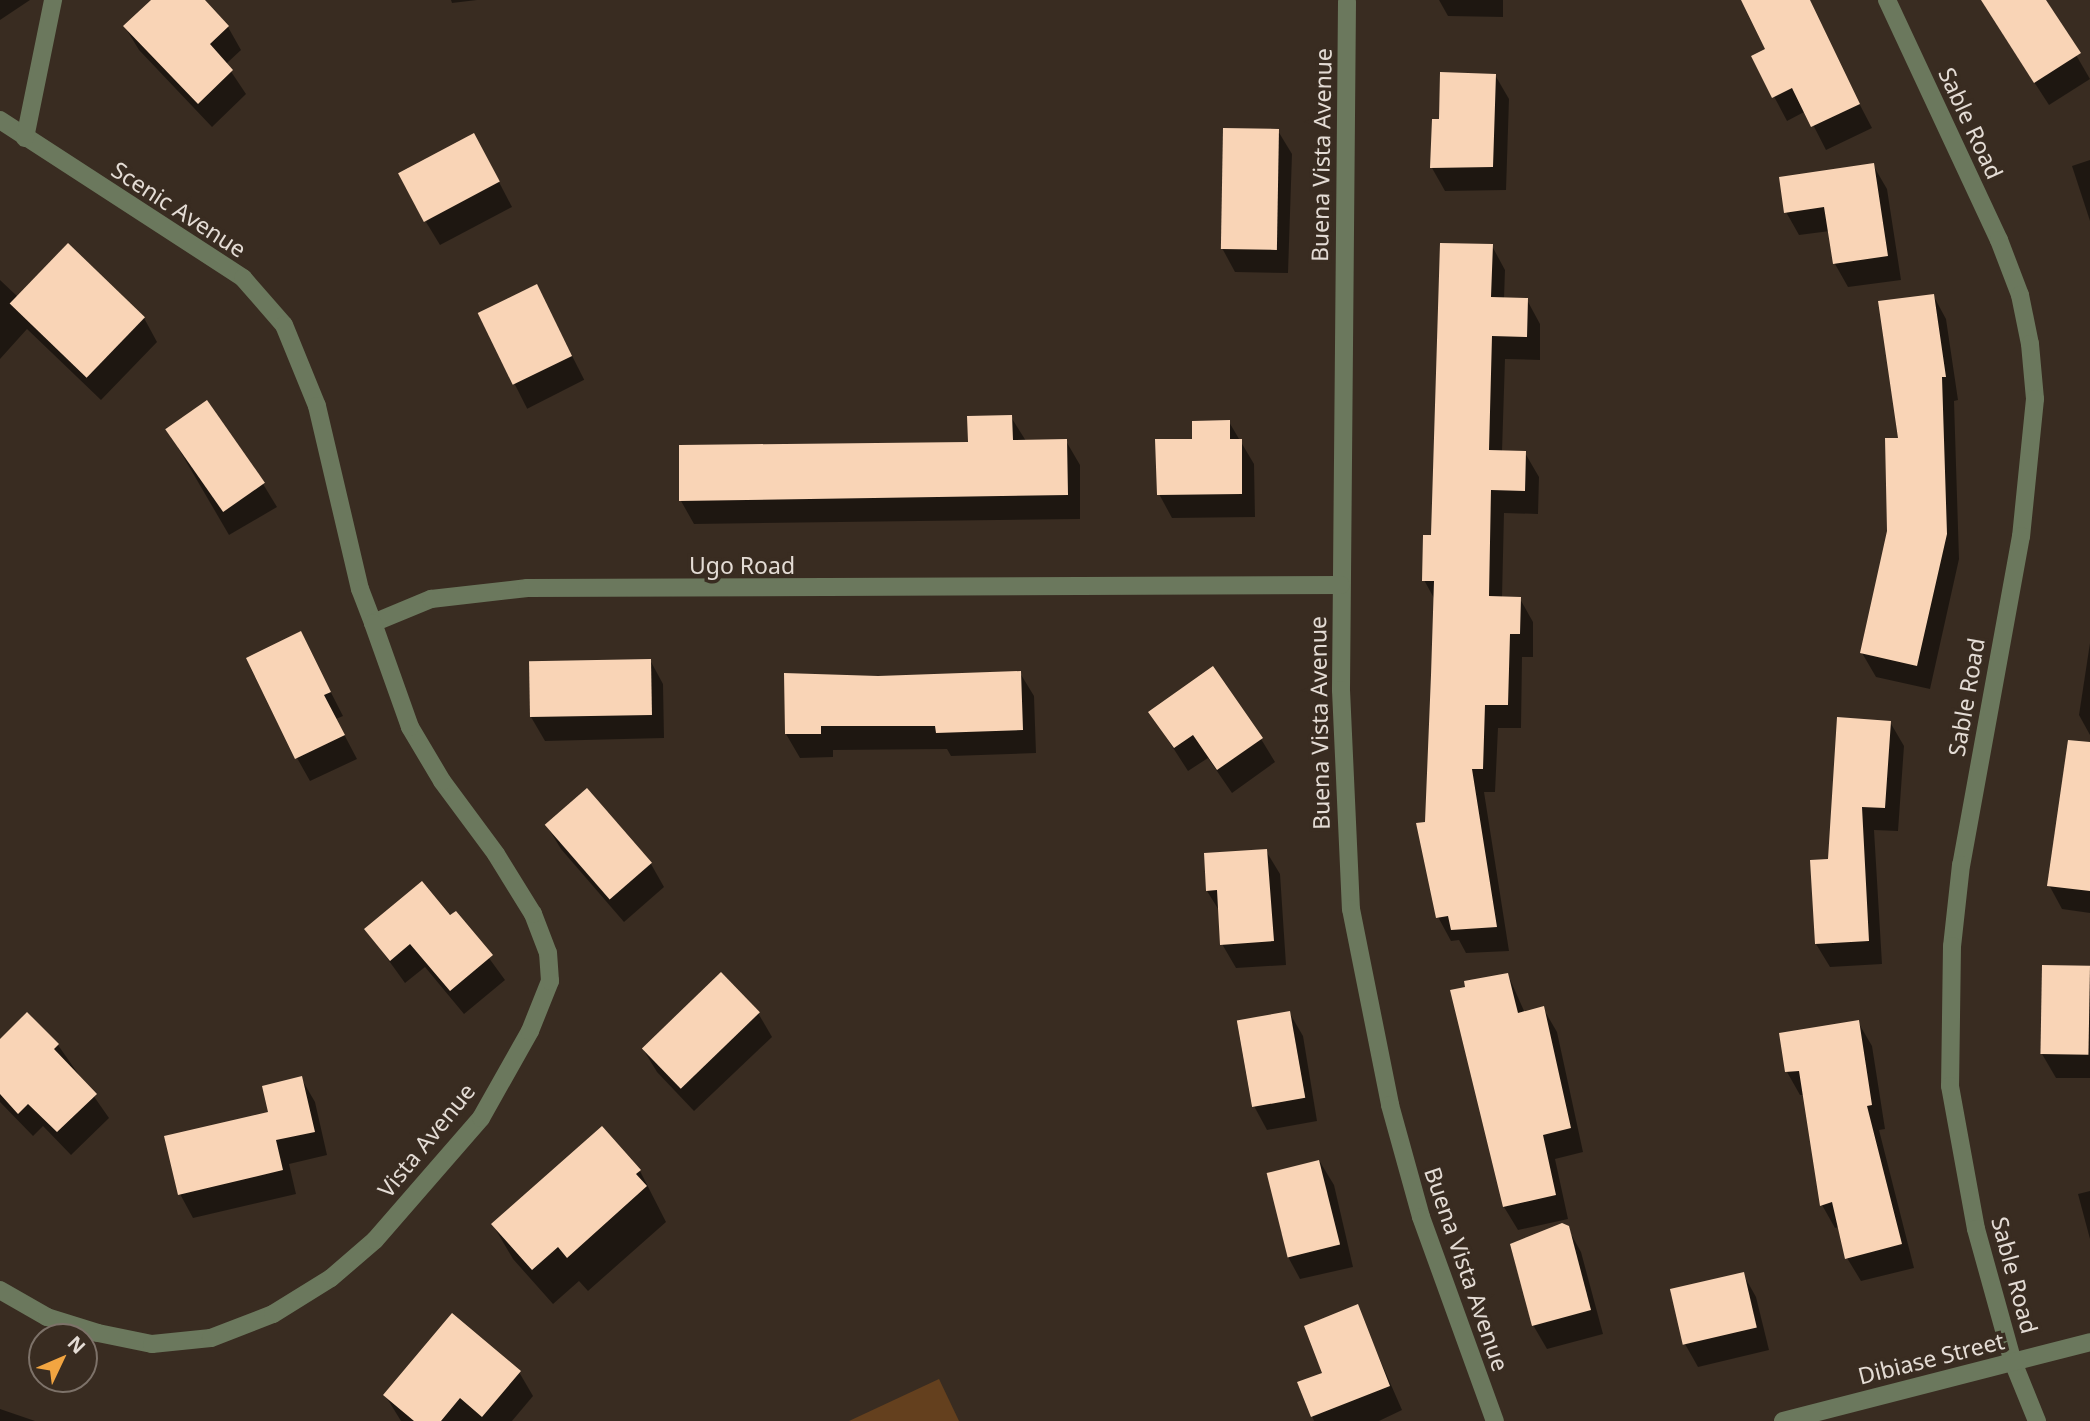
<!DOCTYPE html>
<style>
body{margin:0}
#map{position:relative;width:2090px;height:1421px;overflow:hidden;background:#392c21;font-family:"Noto Sans",sans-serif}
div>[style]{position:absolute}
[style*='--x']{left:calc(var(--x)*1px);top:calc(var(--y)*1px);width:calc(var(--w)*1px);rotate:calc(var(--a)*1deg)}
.green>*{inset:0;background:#64401e}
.shadow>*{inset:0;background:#0007;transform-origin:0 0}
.building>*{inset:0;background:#f9d4b6;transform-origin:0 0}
.minor>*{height:18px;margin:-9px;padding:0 9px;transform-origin:9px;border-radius:9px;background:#6b785d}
span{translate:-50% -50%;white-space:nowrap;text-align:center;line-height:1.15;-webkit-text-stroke:7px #392c21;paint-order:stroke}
.street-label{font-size:23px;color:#e4dcd5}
.north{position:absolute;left:28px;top:1323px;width:70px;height:70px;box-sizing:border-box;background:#392c21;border:2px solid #7d7269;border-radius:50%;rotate:46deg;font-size:19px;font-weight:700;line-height:28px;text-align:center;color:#e4dcd5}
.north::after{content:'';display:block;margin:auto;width:24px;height:32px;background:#f2a541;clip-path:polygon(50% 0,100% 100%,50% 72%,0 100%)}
</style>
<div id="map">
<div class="green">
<div style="clip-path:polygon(939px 1379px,959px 1421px,849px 1421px)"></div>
</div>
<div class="shadow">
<div style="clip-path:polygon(0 0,30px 0,0 20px)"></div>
<div style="clip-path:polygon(154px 0,203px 0,228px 27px,241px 50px,226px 64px,246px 94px,212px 127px,139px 50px,125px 27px)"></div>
<div style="clip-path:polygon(451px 0,477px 0,452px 3px)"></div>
<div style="clip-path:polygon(1439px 0,1503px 0,1503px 17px,1448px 16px)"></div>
<div style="clip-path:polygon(1743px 0,1805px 0,1872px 128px,1826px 150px,1806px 111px,1787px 121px,1753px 57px,1768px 50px)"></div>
<div style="clip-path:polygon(2006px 0,2044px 0,2090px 79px,2049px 105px,2003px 34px)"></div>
<div style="clip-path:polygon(1495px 75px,1509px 99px,1506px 190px,1445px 191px,1432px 168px,1441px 121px)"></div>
<div style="clip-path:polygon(1278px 131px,1292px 154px,1288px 273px,1235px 272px,1222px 248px)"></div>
<div style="clip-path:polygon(487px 159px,512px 207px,440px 245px,426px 222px)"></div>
<div style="clip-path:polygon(2090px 160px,2090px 221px,2072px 166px)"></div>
<div style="clip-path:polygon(1873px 165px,1887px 189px,1901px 280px,1848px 287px,1835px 264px,1830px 231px,1799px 235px,1786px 212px)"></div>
<div style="clip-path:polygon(1492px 246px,1505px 270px,1504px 299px,1527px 300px,1540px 324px,1540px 360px,1505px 359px,1502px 452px,1525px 453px,1539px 477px,1538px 514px,1504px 513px,1502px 598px,1520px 599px,1533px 622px,1533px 657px,1522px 657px,1521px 728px,1498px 728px,1495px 792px,1484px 792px,1509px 951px,1466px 953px,1459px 940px,1451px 941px,1438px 917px,1427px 823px,1435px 600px,1424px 580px)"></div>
<div style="clip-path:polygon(0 280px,18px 297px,144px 318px,157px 342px,101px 400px,27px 329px,0 359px)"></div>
<div style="left:537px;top:287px;width:104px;height:64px;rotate:63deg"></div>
<div style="clip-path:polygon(1933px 295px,1946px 319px,1958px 400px,1954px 401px,1959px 559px,1930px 689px,1876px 677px,1862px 653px,1889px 531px,1900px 439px)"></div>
<div style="clip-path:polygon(1011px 417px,1026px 441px,1066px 441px,1080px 465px,1080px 519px,694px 524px,681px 501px,970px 444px)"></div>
<div style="clip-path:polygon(1229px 422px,1254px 464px,1255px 517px,1172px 518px,1159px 494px,1194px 441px)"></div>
<div style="clip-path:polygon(166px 427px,263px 484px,277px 507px,229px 535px)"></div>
<div style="clip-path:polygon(301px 634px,343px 716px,336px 719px,357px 759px,310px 781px,297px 758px)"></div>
<div style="clip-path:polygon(2090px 643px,2090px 735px,2079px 715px)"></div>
<div style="clip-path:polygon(650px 660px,663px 684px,664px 738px,545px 741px,531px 717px)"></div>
<div style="clip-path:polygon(1020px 673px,1034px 696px,1036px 753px,951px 756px,947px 749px,833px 750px,833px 757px,800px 758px,786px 734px,878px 678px)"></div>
<div style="clip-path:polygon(1150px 712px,1261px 739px,1275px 762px,1232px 793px,1208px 758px,1188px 771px)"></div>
<div style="clip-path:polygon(1890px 722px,1904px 746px,1898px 831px,1874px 830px,1882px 964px,1830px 967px,1816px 944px,1829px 860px)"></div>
<div style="clip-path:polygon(2090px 799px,2090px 913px,2062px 909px,2049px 885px)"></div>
<div style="clip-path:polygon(547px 826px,651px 864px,664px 887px,624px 922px,561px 849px)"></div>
<div style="clip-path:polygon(1266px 851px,1280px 874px,1286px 965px,1236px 968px,1222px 944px,1220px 912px,1207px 891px)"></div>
<div style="clip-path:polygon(456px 913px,505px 980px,464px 1014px,425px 967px,405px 983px,366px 929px)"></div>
<div style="clip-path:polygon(2090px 968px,2090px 1078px,2056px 1078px,2042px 1054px)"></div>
<div style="clip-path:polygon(1508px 975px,1525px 1013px,1543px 1008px,1557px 1032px,1583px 1152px,1555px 1159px,1568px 1219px,1518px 1230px,1504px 1207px,1453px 991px)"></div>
<div style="clip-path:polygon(1289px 1012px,1303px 1036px,1317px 1121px,1267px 1130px,1254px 1106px)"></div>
<div style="clip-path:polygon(758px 1013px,772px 1037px,694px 1111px,657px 1072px,643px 1049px)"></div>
<div style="clip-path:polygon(27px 1015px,58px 1045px,109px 1118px,71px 1155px,43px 1126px,33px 1136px,0 1102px,0 1041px)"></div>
<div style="clip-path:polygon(1858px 1022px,1872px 1046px,1885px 1129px,1879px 1130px,1914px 1268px,1861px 1281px,1847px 1258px,1839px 1227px,1835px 1228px,1822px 1205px,1805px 1095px,1800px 1095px,1787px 1072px)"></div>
<div style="clip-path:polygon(301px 1078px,315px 1102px,327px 1155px,289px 1164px,296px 1194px,193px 1218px,180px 1194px,270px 1113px)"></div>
<div style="clip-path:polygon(1320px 1162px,1334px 1185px,1353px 1267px,1300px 1279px,1287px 1255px,1268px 1174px)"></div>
<div style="clip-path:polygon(640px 1171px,666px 1222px,588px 1291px,579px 1281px,553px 1304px,513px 1259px,493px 1225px)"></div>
<div style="clip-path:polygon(2090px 1191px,2090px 1239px,2078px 1194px)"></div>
<div style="clip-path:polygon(1567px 1227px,1581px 1252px,1603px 1334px,1547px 1349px,1533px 1325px)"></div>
<div style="clip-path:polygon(1743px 1274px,1756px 1297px,1769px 1350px,1698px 1367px,1685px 1344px,1672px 1290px)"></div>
<div style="clip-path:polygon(1357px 1307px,1402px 1410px,1379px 1421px,1314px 1421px,1300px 1383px,1324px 1374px)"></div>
<div style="clip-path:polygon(519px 1372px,533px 1396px,512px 1421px,401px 1421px,385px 1395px)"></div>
<div style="clip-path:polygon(0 1409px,35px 1421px,0 1421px)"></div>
</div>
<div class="building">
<div style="clip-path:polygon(151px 0,205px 0,229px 26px,210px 44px,233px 70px,198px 104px,123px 26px)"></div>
<div style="clip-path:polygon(1741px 0,1810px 0,1860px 104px,1811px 127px,1792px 88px,1772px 98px,1751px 56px,1765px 49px)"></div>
<div style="clip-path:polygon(1981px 0,2046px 0,2081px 53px,2034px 83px)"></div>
<div style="clip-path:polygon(1440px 72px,1496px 74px,1493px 167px,1430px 168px,1432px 119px,1439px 119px)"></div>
<div style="left:1223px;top:128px;width:56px;height:121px;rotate:1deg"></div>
<div style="left:474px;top:133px;width:55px;height:86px;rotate:62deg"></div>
<div style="clip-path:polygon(1874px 163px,1888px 256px,1833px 264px,1824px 207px,1784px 213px,1779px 177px)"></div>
<div style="left:68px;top:243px;width:107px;height:84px;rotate:44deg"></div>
<div style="clip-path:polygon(1440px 243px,1493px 244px,1491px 297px,1528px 298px,1527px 337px,1492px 336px,1489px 450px,1526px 451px,1525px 491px,1491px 490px,1489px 596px,1521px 597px,1520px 634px,1510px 634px,1508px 705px,1485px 705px,1483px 769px,1472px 769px,1497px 927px,1451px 930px,1448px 916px,1436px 918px,1416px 823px,1425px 822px,1431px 675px,1434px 581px,1422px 581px,1423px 535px,1431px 535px)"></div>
<div style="left:537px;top:284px;width:80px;height:66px;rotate:64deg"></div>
<div style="clip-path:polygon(1934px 294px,1946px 377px,1942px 377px,1947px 534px,1917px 666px,1860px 653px,1887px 531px,1885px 438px,1898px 438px,1878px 301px)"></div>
<div style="left:207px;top:400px;width:101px;height:51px;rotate:55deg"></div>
<div style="clip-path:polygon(1012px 415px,1013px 440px,1067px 439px,1068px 495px,679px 501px,679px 445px,968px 442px,967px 416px)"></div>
<div style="clip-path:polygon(1230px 420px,1230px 439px,1242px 439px,1242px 494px,1157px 495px,1155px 439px,1192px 439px,1192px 421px)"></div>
<div style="clip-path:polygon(301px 631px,331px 692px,324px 695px,345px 735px,295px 759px,246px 658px)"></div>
<div style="left:651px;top:659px;width:56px;height:122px;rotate:89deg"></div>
<div style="clip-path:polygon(1213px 666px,1263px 738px,1217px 770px,1193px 735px,1174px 748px,1148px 712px)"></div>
<div style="clip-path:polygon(1021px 671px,1023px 730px,936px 733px,935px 726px,821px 726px,821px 734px,785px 734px,784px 673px,878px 676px)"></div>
<div style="clip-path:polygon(1837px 717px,1891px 721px,1885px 808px,1862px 807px,1869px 941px,1815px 944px,1810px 860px,1828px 859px)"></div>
<div style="clip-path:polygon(2068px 740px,2090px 742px,2090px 891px,2047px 886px)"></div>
<div style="left:587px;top:788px;width:99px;height:56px;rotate:49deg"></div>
<div style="clip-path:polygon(1267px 849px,1274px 941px,1220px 945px,1217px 890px,1206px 891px,1204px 853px)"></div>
<div style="clip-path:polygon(422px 881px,450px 915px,456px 911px,493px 955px,450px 991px,410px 944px,390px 961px,364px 929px)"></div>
<div style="left:2042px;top:965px;width:48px;height:89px;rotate:1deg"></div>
<div style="left:721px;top:972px;width:56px;height:110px;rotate:46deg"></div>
<div style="clip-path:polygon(1508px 973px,1518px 1013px,1544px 1006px,1571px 1128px,1543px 1135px,1556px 1195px,1503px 1207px,1450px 990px,1465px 987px,1464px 981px)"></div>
<div style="left:1290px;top:1011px;width:88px;height:54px;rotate:80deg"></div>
<div style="clip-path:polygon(27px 1012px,59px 1044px,54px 1049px,97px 1094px,57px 1132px,28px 1104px,18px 1114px,0 1094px,0 1039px)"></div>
<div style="clip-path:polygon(1859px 1020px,1872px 1105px,1867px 1106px,1902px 1244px,1845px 1259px,1832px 1202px,1820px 1206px,1799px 1071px,1785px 1072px,1779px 1033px)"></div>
<div style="clip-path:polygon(302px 1076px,315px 1132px,276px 1140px,283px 1170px,178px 1195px,164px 1136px,268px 1112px,262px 1086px)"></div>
<div style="clip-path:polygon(602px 1126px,641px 1170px,636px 1174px,647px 1186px,567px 1258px,558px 1247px,532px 1270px,491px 1224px)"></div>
<div style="left:1319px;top:1160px;width:87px;height:54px;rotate:76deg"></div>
<div style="clip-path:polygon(1562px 1223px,1569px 1226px,1591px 1310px,1532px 1326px,1510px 1244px)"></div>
<div style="left:1744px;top:1272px;width:57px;height:76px;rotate:77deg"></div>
<div style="clip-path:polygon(1358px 1304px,1390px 1386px,1311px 1417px,1297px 1382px,1322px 1373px,1304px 1326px)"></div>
<div style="clip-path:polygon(452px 1313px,521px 1371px,482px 1417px,460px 1398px,441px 1421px,414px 1421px,383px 1395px)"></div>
</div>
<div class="minor">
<div style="--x:1887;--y:0;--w:265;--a:65"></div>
<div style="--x:1999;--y:240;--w:59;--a:69.1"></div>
<div style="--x:2020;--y:295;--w:50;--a:78.5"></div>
<div style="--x:2030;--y:344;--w:55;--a:84.8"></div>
<div style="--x:2035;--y:399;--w:138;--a:95.8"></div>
<div style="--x:2021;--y:536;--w:334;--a:100.3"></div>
<div style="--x:1961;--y:865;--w:81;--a:96.3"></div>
<div style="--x:1952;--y:946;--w:140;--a:90.8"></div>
<div style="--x:1950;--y:1086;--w:145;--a:79.7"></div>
<div style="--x:1976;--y:1229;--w:138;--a:74.5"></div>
<div style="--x:2013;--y:1362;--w:64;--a:67.9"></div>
<div style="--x:1347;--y:2;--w:688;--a:90.5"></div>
<div style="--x:1341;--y:690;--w:219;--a:87.4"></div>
<div style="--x:1351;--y:909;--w:200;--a:78.7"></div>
<div style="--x:1390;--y:1105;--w:116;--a:74.5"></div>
<div style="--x:1421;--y:1217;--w:217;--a:70.1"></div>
<div style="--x:0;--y:120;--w:290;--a:33"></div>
<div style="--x:243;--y:278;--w:62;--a:48.9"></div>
<div style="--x:284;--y:325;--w:87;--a:67.8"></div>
<div style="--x:317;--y:406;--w:188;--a:76.8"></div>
<div style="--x:360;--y:589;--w:36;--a:69"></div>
<div style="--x:373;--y:623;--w:63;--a:-22.5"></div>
<div style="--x:431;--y:599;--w:97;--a:-6.5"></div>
<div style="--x:527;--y:588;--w:814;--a:-0.21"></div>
<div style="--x:25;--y:138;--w:141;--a:-78.5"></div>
<div style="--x:0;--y:1290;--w:54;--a:29.9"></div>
<div style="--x:47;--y:1317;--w:53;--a:17.4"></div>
<div style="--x:98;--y:1333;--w:55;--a:11.5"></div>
<div style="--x:152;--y:1344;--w:59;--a:-5.8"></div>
<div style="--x:211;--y:1338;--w:66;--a:-21.2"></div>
<div style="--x:273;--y:1314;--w:68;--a:-31.8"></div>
<div style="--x:331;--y:1278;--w:58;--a:-40.8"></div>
<div style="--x:375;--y:1240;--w:162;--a:-49"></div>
<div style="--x:481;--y:1118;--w:100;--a:-60.6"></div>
<div style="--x:530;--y:1031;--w:54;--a:-68.2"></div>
<div style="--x:550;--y:981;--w:28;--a:-94"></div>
<div style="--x:548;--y:953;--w:42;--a:-111"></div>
<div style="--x:533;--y:914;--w:70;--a:-121.7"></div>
<div style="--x:496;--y:854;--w:91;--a:-126.5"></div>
<div style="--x:442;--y:781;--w:63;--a:-120.7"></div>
<div style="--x:410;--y:727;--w:110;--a:-109.6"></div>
<div style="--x:1783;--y:1421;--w:317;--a:-14.4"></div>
</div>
<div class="street-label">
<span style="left:1971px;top:123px;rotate:65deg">Sable Road</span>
<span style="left:1321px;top:155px;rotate:-89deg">Buena Vista Avenue</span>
<span style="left:179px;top:209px;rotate:33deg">Scenic Avenue</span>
<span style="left:742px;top:565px">Ugo Road</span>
<span style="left:1966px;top:697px;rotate:-80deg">Sable Road</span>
<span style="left:1319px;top:723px;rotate:-91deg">Buena Vista Avenue</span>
<span style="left:426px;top:1140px;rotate:-51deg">Vista Avenue</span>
<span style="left:1467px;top:1269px;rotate:71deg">Buena Vista Avenue</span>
<span style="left:2015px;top:1275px;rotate:75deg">Sable Road</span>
<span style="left:1931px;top:1358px;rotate:-14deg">Dibiase Street</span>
</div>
<div class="north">N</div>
</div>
